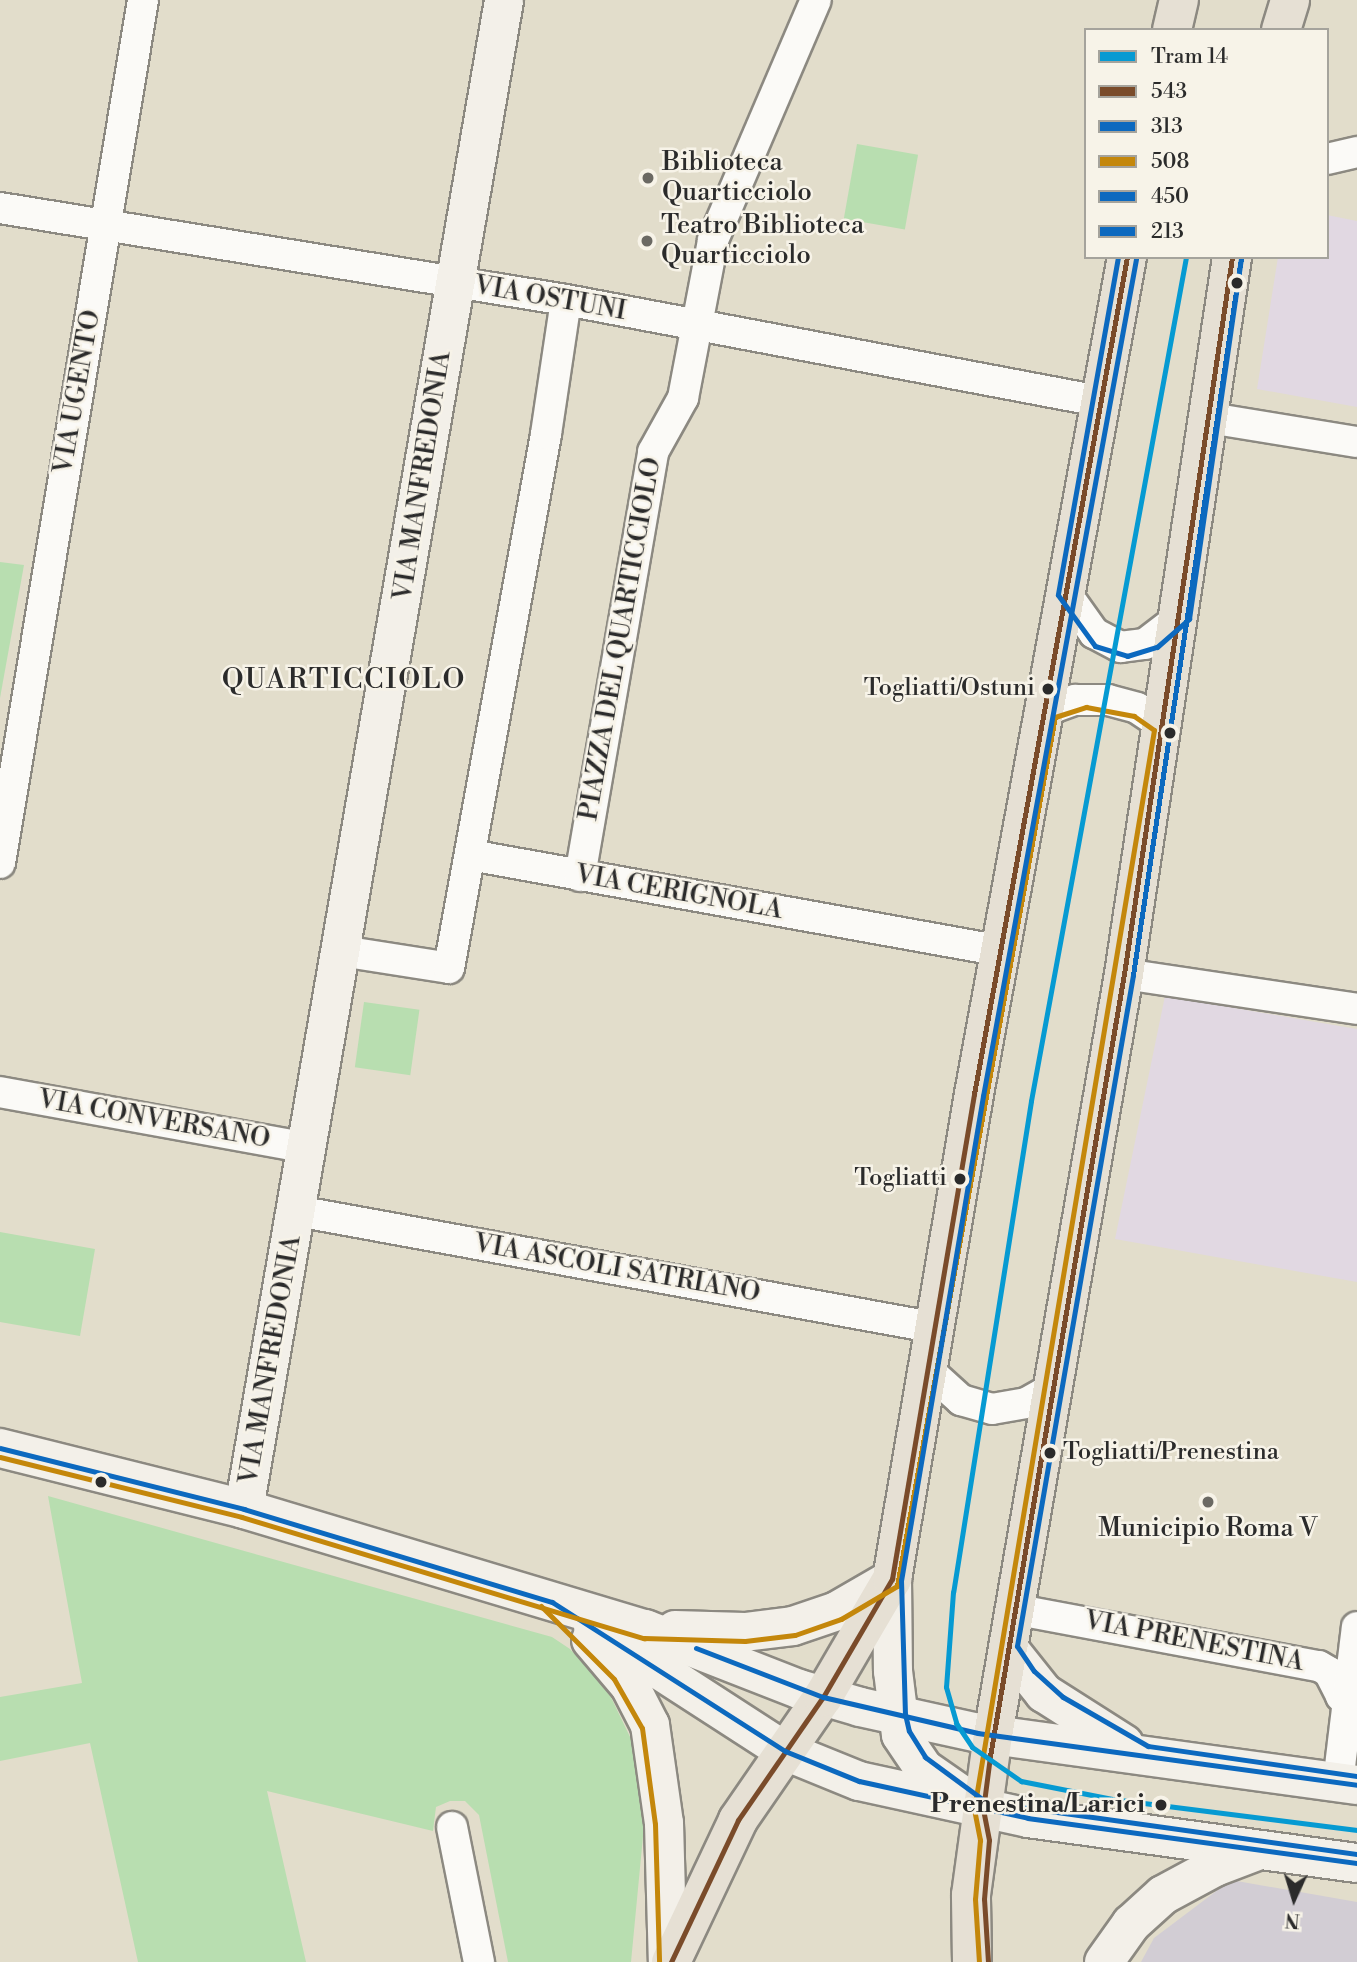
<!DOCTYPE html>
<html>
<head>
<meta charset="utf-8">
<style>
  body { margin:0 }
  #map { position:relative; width:1357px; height:1962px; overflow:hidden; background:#e2ddcb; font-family:"Libre Bodoni",serif }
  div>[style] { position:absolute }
  .built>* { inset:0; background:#e1d8e2 }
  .industrial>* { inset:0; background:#d2cdd4 }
  .green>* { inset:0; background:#b8deb0; transform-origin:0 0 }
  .roads { filter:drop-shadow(2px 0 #8c8981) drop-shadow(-2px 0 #8c8981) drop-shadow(0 2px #8c8981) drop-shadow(0 -2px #8c8981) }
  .street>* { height:30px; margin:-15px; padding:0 15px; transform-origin:15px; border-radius:15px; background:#fbfaf7 }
  .secondary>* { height:38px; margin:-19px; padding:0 19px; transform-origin:19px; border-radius:19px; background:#f3f0e9 }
  .primary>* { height:38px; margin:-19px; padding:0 19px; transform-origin:19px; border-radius:19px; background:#e6e0d4 }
  .bus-1>* { height:5px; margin:-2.5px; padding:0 2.5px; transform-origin:2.5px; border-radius:2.5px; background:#7a4b2a }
  .bus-2>* { height:5px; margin:-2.5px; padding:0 2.5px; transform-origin:2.5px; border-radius:2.5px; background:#0c69bf }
  .bus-3>* { height:5px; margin:-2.5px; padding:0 2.5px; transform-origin:2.5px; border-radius:2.5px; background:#c4870b }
  .bus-4>* { height:5px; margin:-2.5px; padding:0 2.5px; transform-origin:2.5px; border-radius:2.5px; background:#0c69bf }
  .bus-5>* { height:5px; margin:-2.5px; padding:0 2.5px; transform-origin:2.5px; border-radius:2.5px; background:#0c69bf }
  .tram-1>* { height:5px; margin:-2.5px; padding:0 2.5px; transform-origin:2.5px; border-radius:2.5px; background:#069ad2 }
  .dots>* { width:19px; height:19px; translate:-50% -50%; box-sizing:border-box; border:4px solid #f7f3e8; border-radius:50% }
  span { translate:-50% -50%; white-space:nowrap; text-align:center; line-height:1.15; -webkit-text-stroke:5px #f7f3e8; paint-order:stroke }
  .bus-label { font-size:24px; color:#2b2b2b }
  .right { translate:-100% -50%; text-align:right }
  .left { translate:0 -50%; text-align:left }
  .poi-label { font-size:26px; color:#2b2b2b }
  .street-label { font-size:26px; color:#2b2b2b }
  .stop-label { font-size:26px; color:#2b2b2b; font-weight:700 }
  .neighbourhood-label { font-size:28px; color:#2b2b2b; letter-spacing:2px }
  .legend { position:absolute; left:1084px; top:28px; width:245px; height:231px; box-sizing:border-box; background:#f7f3e8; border:2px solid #a5a39c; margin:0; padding:9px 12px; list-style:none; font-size:21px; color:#2b2b2b }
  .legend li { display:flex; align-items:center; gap:14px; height:35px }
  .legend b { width:35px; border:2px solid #a5a39c }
  .north { position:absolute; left:1259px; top:1864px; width:70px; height:70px; -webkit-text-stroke:5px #f7f3e8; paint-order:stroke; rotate:184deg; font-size:19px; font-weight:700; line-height:28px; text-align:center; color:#2b2b2b }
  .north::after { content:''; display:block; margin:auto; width:24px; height:32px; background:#2b2b2b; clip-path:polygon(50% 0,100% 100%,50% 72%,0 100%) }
</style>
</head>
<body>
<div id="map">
  <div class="built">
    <i style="clip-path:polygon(1327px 215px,1357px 221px,1357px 407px,1257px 389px,1278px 257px,1327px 257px)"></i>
    <i style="clip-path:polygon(1165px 996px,1357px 1029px,1357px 1282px,1115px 1239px)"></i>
  </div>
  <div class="industrial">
    <i style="clip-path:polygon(1231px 1880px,1357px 1902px,1357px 1962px,1141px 1962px,1154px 1938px)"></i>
  </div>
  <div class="green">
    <i style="left:857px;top:144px;width:62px;height:76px;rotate:10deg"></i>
    <i style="clip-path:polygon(0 562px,24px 565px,0 698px)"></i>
    <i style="left:364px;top:1002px;width:56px;height:66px;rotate:8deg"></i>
    <i style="clip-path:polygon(0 1232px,95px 1249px,80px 1336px,0 1322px)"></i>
    <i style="clip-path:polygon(48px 1496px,552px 1637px,570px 1649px,607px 1689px,632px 1741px,644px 1826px,631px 1962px,508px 1962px,479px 1815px,465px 1801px,450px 1801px,436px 1807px,433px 1831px,267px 1791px,306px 1962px,138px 1962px,90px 1743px,0 1761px,0 1697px,82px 1683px)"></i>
  </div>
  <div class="roads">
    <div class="street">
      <i style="left:1327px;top:159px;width:31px;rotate:-13deg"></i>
      <i style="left:0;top:208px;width:573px;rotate:9.23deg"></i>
      <i style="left:566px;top:300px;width:542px;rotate:10.73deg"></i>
      <i style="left:1210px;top:418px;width:149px;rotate:9.3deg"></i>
      <i style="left:1067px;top:595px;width:47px;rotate:54.6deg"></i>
      <i style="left:1094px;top:633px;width:30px;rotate:28deg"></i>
      <i style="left:1120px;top:647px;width:25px;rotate:-7deg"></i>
      <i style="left:1145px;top:644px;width:44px;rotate:-37.6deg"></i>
      <i style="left:1047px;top:710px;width:30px;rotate:-20deg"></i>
      <i style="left:1075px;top:700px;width:33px"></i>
      <i style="left:1108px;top:700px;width:30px;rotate:15deg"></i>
      <i style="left:1137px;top:708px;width:32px;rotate:34deg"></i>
      <i style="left:470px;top:855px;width:541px;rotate:10.23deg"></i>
      <i style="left:0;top:863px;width:875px;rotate:-80.59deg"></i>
      <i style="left:580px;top:876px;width:430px;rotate:-80.2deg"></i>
      <i style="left:653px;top:452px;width:62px;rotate:-60.9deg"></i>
      <i style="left:683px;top:398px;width:161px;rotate:-79.2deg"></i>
      <i style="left:713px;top:240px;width:261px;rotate:-66.8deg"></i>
      <i style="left:341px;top:951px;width:109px;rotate:8.9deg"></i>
      <i style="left:449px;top:968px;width:543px;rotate:-79.7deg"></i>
      <i style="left:546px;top:434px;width:135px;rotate:-81.5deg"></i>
      <i style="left:1124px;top:974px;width:236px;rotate:8.5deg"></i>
      <i style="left:0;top:1092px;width:312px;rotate:10.3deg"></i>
      <i style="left:297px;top:1211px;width:651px;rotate:10.36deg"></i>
      <i style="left:930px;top:1372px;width:42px;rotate:42.1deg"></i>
      <i style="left:961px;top:1400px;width:32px;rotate:16deg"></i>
      <i style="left:992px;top:1409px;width:35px;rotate:-10deg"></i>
      <i style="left:1026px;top:1403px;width:31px;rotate:-29deg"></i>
      <i style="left:1013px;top:1609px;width:311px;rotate:10.6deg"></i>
      <i style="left:1319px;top:1666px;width:12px;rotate:31deg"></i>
      <i style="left:1329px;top:1672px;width:27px;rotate:63deg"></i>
      <i style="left:1341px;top:1696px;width:18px;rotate:27deg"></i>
      <i style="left:1338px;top:1783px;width:157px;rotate:-83.1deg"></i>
      <i style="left:452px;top:1827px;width:138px;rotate:78.7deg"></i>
    </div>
    <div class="secondary">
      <i style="left:0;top:1448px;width:252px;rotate:14deg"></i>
      <i style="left:244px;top:1509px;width:419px;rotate:16.7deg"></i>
      <i style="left:645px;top:1629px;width:165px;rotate:21.3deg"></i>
      <i style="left:799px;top:1689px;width:64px;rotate:16.4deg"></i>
      <i style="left:860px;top:1707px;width:121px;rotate:12.4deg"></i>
      <i style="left:978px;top:1733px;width:383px;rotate:7.8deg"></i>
      <i style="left:244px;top:1509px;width:1531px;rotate:-80.22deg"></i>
      <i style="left:892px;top:1579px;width:92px;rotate:89.4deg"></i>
      <i style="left:893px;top:1671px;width:64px;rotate:82.9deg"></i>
      <i style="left:901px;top:1735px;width:40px;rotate:56deg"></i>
      <i style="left:923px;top:1768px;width:60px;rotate:34.8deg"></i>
      <i style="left:593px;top:1627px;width:229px;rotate:32.9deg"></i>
      <i style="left:785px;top:1751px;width:80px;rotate:22.1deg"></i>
      <i style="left:859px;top:1781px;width:173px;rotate:12.3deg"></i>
      <i style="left:1028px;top:1818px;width:332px;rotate:7.8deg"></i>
      <i style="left:675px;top:1630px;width:70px;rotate:1.6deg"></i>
      <i style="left:745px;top:1632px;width:48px;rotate:-7.1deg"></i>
      <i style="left:793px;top:1626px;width:46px;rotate:-18.8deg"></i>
      <i style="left:837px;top:1611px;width:64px;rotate:-30.2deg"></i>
      <i style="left:591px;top:1640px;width:60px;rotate:49.7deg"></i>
      <i style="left:630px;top:1686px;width:44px;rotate:62.9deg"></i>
      <i style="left:650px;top:1725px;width:99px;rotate:81.9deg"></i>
      <i style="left:664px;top:1823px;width:139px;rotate:88.4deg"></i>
      <i style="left:1008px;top:1648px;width:58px;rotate:51.3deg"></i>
      <i style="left:1044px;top:1693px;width:95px;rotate:32.5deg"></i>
      <i style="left:1104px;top:1962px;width:47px;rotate:-54.6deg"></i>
      <i style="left:1131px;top:1924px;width:43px;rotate:-42.2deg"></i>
      <i style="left:1163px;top:1895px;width:59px;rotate:-28.3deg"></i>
      <i style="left:1215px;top:1867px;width:45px;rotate:-20.9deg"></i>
    </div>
    <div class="primary">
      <i style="left:1172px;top:30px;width:31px;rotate:-77deg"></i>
      <i style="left:1281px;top:30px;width:31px;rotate:-73deg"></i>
      <i style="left:671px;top:1962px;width:157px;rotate:-64.7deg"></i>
      <i style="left:738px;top:1820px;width:150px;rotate:-55.4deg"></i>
      <i style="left:823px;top:1697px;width:137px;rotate:-59.7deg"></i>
      <i style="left:892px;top:1579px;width:492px;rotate:-80.4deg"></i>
      <i style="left:974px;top:1094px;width:851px;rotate:-79.64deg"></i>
      <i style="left:972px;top:1962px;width:67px;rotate:-90.9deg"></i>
      <i style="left:971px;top:1895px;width:162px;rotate:-82.2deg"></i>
      <i style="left:993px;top:1735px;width:772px;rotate:-80.23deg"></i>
      <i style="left:1124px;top:974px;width:725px;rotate:-81.43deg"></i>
    </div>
  </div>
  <div class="bus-1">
    <i style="left:671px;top:1962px;width:157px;rotate:-64.7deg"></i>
    <i style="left:738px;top:1820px;width:150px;rotate:-55.4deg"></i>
    <i style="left:823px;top:1697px;width:137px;rotate:-59.7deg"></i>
    <i style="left:892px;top:1579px;width:492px;rotate:-80.4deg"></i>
    <i style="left:974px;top:1094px;width:851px;rotate:-79.64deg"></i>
    <i style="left:988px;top:1962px;width:63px;rotate:-93.6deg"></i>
    <i style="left:984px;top:1899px;width:59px;rotate:-85.2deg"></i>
    <i style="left:989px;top:1840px;width:31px;rotate:-101deg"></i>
    <i style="left:983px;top:1810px;width:54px;rotate:-82.6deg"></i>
    <i style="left:990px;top:1756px;width:793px;rotate:-80.28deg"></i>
    <i style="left:1124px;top:974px;width:725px;rotate:-81.43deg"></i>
  </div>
  <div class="bus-2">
    <i style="left:0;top:1448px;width:252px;rotate:14deg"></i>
    <i style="left:244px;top:1509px;width:322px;rotate:16.8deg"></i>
    <i style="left:552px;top:1602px;width:277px;rotate:32.6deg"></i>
    <i style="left:785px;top:1751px;width:80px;rotate:22.1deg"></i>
    <i style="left:859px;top:1781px;width:173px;rotate:12.3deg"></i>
    <i style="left:1028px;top:1818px;width:332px;rotate:7.8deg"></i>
    <i style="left:696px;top:1648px;width:136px;rotate:21.1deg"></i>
    <i style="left:823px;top:1697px;width:159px;rotate:13.1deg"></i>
    <i style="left:978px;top:1733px;width:383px;rotate:7.8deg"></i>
  </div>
  <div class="bus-3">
    <i style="left:0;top:1457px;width:249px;rotate:13.9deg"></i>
    <i style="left:242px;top:1517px;width:420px;rotate:16.8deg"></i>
    <i style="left:644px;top:1638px;width:101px;rotate:1.7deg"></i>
    <i style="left:745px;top:1641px;width:50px;rotate:-6.8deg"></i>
    <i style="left:795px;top:1635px;width:49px;rotate:-19.2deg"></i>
    <i style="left:841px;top:1619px;width:65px;rotate:-30.5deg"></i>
    <i style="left:897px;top:1586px;width:883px;rotate:-79.7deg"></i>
    <i style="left:1055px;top:717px;width:33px;rotate:-18deg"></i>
    <i style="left:1086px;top:707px;width:49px;rotate:10.6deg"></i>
    <i style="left:1134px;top:716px;width:24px;rotate:35deg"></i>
    <i style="left:1154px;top:730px;width:1094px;rotate:99.47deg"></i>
    <i style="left:974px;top:1809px;width:32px;rotate:79deg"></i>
    <i style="left:980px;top:1840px;width:59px;rotate:94.8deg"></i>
    <i style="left:975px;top:1899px;width:63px;rotate:86.4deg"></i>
    <i style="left:541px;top:1606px;width:103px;rotate:45deg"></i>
    <i style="left:614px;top:1679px;width:56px;rotate:60.3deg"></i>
    <i style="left:642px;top:1728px;width:97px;rotate:82.3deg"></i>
    <i style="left:655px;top:1824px;width:138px;rotate:88.3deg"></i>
  </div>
  <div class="bus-4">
    <i style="left:1241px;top:258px;width:725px;rotate:98.57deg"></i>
    <i style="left:1133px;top:975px;width:681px;rotate:99.81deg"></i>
    <i style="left:1017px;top:1646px;width:30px;rotate:56deg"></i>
    <i style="left:1034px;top:1671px;width:39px;rotate:42deg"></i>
    <i style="left:1063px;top:1697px;width:98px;rotate:30deg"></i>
    <i style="left:1148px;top:1746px;width:211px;rotate:8.2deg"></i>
    <i style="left:1136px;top:259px;width:851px;rotate:100.36deg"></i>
    <i style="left:983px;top:1096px;width:491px;rotate:99.6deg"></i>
    <i style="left:901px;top:1580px;width:134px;rotate:88.3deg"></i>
    <i style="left:905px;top:1714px;width:17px;rotate:77deg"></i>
    <i style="left:909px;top:1731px;width:31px;rotate:58deg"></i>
    <i style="left:925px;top:1757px;width:76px;rotate:36.4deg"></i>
    <i style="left:986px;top:1802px;width:375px;rotate:8deg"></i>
  </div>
  <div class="bus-5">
    <i style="left:1118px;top:257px;width:343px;rotate:100.1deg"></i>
    <i style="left:1058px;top:595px;width:63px;rotate:54deg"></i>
    <i style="left:1095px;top:646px;width:34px;rotate:17deg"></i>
    <i style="left:1127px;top:656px;width:31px;rotate:-17deg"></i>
    <i style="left:1157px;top:647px;width:43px;rotate:-41.2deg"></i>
    <i style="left:1189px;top:619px;width:365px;rotate:-81.8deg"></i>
  </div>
  <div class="tram-1">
    <i style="left:1186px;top:257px;width:858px;rotate:100.41deg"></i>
    <i style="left:1031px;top:1101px;width:497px;rotate:99deg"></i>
    <i style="left:953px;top:1592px;width:95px;rotate:94.2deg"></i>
    <i style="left:946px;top:1687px;width:37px;rotate:74deg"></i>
    <i style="left:956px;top:1723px;width:29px;rotate:56deg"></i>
    <i style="left:972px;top:1747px;width:60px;rotate:34.8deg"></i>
    <i style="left:1021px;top:1781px;width:93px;rotate:11.2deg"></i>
    <i style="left:1112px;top:1799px;width:247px;rotate:7.2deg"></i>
  </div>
  <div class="dots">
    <i style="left:648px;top:178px;background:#6b6963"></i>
    <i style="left:647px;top:241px;background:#6b6963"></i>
    <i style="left:1237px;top:283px;background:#2b2b2b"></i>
    <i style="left:1048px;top:689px;background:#2b2b2b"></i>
    <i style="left:1170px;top:733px;background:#2b2b2b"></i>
    <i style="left:960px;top:1179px;background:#2b2b2b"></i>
    <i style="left:1050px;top:1453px;background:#2b2b2b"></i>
    <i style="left:101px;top:1482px;background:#2b2b2b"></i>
    <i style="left:1208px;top:1502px;background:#6b6963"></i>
    <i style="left:1161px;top:1805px;background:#2b2b2b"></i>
  </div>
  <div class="bus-label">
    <span class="right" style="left:1035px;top:689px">Togliatti/Ostuni</span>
    <span class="right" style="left:947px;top:1179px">Togliatti</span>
    <span class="left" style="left:1063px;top:1453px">Togliatti/Prenestina</span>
  </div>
  <div class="poi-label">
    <span class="left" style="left:662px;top:178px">Biblioteca<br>Quarticciolo</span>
    <span class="left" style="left:661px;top:241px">Teatro Biblioteca<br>Quarticciolo</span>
    <span style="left:1208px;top:1529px">Municipio Roma V</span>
  </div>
  <div class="street-label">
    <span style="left:550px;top:299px;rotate:10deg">VIA OSTUNI</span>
    <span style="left:78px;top:392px;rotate:-80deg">VIA UGENTO</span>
    <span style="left:423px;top:476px;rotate:-81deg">VIA MANFREDONIA</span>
    <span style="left:621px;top:639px;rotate:-80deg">PIAZZA DEL QUARTICCIOLO</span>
    <span style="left:679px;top:893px;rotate:10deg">VIA CERIGNOLA</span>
    <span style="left:154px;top:1120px;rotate:10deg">VIA CONVERSANO</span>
    <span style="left:617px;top:1269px;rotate:10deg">VIA ASCOLI SATRIANO</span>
    <span style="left:271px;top:1360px;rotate:-80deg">VIA MANFREDONIA</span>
    <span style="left:1194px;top:1642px;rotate:11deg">VIA PRENESTINA</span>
  </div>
  <div class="stop-label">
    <span class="right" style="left:1145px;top:1805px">Prenestina/Larici</span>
  </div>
  <div class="neighbourhood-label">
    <span style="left:344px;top:680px">QUARTICCIOLO</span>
  </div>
  <ul class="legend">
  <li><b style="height:9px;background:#069ad2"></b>Tram 14</li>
  <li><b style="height:9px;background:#7a4b2a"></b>543</li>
  <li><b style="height:9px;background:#0c69bf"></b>313</li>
  <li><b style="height:9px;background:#c4870b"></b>508</li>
  <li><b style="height:9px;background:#0c69bf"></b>450</li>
  <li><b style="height:9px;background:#0c69bf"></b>213</li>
  </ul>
  <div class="north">N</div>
</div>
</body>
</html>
